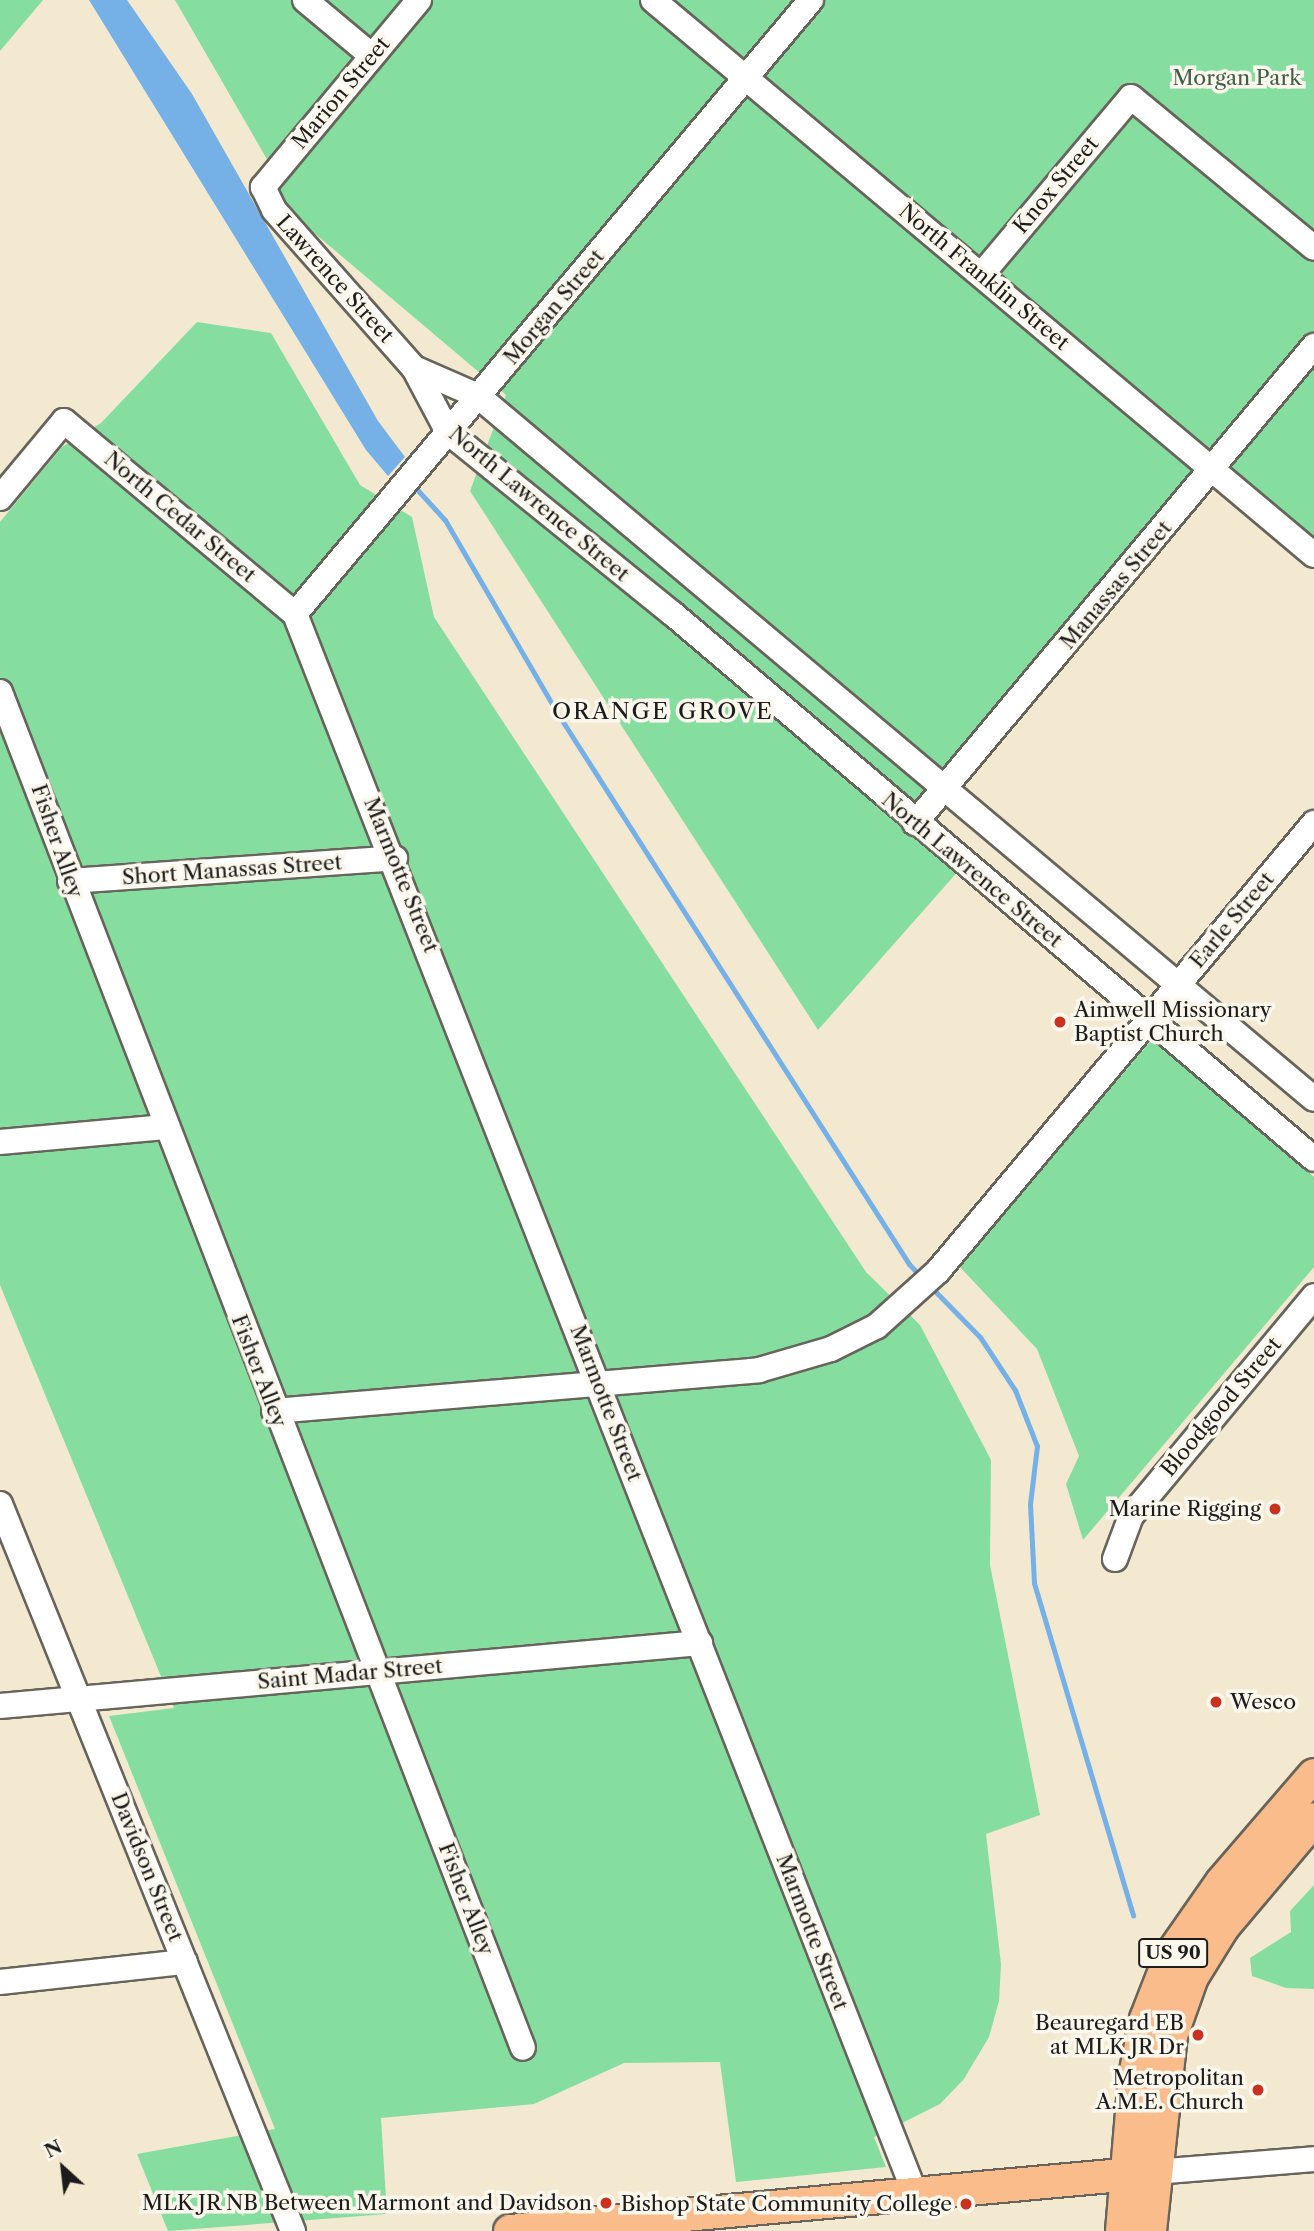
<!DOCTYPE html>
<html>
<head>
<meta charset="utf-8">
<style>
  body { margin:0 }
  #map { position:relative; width:1314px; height:2231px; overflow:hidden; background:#f3e9d1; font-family:"Libre Caslon Text",serif }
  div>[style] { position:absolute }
  .green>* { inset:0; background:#86dda0 }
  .water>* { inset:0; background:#75b0e6 }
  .stream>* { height:5px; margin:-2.5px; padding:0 2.5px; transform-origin:2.5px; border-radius:2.5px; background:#75b0e6 }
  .roads { filter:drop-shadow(2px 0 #67645b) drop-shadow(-2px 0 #67645b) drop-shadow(0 2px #67645b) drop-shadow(0 -2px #67645b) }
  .minor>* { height:24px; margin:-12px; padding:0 12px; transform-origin:12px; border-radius:12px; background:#fff }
  .major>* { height:32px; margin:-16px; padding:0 16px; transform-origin:16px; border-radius:16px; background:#f9bc8a }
  .dots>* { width:19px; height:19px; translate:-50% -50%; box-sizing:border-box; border:4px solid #fbf7ec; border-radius:50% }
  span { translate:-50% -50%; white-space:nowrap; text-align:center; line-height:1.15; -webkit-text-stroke:7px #fbf7ec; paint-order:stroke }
  .shield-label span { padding:2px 5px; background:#fbf7ec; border:2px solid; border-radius:5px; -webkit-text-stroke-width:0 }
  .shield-label { font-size:19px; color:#1c1c1c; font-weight:700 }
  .park-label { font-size:21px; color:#41604a }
  .street-label { font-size:21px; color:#1c1c1c }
  .poi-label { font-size:21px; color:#1c1c1c }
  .left { translate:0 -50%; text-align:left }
  .right { translate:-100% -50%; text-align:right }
  .neighbourhood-label { font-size:23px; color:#1c1c1c; letter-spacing:2px }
  .north { position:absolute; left:28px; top:2133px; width:70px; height:70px; -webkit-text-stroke:5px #fbf7ec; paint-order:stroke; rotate:333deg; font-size:19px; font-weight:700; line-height:28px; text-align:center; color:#1c1c1c }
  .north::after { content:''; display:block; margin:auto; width:24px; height:32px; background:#1c1c1c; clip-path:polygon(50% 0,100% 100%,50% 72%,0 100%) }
</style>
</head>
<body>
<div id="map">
  <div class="green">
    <i style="clip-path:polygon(0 0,43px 0,0 51px)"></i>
    <i style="clip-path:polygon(175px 0,1314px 0,1314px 540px,1211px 454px,902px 819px,960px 869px,818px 1030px,470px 491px,506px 395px,255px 183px,268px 161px)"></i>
    <i style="clip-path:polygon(197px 322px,271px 333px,360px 485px,412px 517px,434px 617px,866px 1272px,920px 1325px,991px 1460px,990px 1565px,1040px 1815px,986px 1834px,1001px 1964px,999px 2001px,989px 2037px,964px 2079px,940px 2104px,874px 2137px,886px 2167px,736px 2182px,720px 2062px,624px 2063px,534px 2104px,381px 2118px,387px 2214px,168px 2231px,137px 2154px,275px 2129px,109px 1716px,174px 1708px,0 1285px,0 522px,62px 447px,101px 423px)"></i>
    <i style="clip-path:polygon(1155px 1036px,1314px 1177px,1314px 1267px,1083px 1540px,1066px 1484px,1079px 1456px,1037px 1349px,959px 1266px)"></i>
    <i style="clip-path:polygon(1314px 1885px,1314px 1989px,1286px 1988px,1252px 1976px,1250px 1958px,1291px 1932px,1290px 1911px)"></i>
  </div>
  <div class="water">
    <i style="clip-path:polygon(89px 0,127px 0,192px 94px,378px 421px,405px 457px,388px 476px,366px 450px)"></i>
  </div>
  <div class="stream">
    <i style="left:413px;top:485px;width:47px;rotate:47.6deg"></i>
    <i style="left:445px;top:520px;width:221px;rotate:59.8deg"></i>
    <i style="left:556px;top:711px;width:656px;rotate:57.45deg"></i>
    <i style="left:909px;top:1264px;width:18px;rotate:47deg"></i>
    <i style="left:930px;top:1286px;width:71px;rotate:45.6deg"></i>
    <i style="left:980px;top:1337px;width:64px;rotate:56.6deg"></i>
    <i style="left:1015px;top:1390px;width:60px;rotate:68.6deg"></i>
    <i style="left:1037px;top:1446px;width:58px;rotate:96.9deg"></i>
    <i style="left:1030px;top:1504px;width:79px;rotate:87.1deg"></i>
    <i style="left:1034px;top:1583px;width:347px;rotate:73.4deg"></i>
  </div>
  <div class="roads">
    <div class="minor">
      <i style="left:305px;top:0;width:87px;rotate:39.9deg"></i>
      <i style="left:419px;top:0;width:244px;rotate:129.8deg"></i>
      <i style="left:263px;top:187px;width:25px;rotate:64deg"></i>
      <i style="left:274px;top:210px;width:211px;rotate:48.5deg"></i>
      <i style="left:414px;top:368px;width:72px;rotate:62deg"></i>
      <i style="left:448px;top:432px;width:289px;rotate:39deg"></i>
      <i style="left:673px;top:614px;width:841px;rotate:40.37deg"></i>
      <i style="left:653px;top:0;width:863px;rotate:40.02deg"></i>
      <i style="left:982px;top:274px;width:231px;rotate:-49.9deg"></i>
      <i style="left:1131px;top:97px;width:237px;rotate:39.5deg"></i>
      <i style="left:414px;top:368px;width:70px;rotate:23.6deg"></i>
      <i style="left:478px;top:396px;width:1092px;rotate:40.06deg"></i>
      <i style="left:0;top:498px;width:100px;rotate:-50.3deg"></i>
      <i style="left:64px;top:421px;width:301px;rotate:39.9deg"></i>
      <i style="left:295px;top:614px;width:1697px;rotate:68.57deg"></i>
      <i style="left:295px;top:614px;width:802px;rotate:-49.96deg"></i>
      <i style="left:0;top:692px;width:1453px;rotate:68.91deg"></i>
      <i style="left:915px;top:823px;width:622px;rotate:-50.09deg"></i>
      <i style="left:70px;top:881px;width:326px;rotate:-4deg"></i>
      <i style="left:0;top:1142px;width:166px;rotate:-5.2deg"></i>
      <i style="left:274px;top:1411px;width:487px;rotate:-4.8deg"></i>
      <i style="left:759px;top:1370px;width:75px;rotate:-16.3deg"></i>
      <i style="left:831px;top:1349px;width:51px;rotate:-26.6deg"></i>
      <i style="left:877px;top:1326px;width:82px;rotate:-42deg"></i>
      <i style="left:938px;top:1271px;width:585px;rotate:-49.99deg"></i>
      <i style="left:0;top:1504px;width:784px;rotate:68.05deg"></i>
      <i style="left:1115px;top:1559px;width:46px;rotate:-69.6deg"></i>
      <i style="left:1131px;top:1516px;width:286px;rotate:-50.2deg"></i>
      <i style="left:0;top:1706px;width:703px;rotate:-5.14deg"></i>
      <i style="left:0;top:1982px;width:186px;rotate:-6.2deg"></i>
      <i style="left:1154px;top:2172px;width:161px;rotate:-4.6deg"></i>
    </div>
    <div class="major">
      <i style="left:510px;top:2231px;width:647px;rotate:-5.23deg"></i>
      <i style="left:1122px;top:2231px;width:156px;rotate:-85.2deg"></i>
      <i style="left:1135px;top:2076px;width:58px;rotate:-79.1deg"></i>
      <i style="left:1146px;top:2019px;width:69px;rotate:-68.7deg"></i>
      <i style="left:1171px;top:1955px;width:89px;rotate:-55.1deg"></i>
      <i style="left:1222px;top:1882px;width:141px;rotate:-49.3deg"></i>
      <i style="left:1150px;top:2231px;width:196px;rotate:-83.9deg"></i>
      <i style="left:1171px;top:2036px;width:63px;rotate:-70.4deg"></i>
      <i style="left:1192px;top:1977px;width:59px;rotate:-58.2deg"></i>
      <i style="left:1223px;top:1927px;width:141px;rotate:-49.9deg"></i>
    </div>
  </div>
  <div class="dots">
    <i style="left:1060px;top:1022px;background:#c8321e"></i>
    <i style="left:1275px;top:1509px;background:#c8321e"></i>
    <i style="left:1216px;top:1702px;background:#c8321e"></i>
    <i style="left:1198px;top:2035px;background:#c8321e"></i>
    <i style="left:1258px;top:2090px;background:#c8321e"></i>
    <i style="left:606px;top:2203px;background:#c8321e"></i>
    <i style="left:966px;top:2204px;background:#c8321e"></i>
  </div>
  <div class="shield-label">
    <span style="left:1173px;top:1953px">US 90</span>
  </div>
  <div class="park-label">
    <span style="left:1237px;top:78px">Morgan Park</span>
  </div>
  <div class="street-label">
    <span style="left:341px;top:93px;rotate:-50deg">Marion Street</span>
    <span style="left:1056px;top:185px;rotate:-50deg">Knox Street</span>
    <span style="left:984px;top:277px;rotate:40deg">North Franklin Street</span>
    <span style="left:335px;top:279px;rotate:48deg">Lawrence Street</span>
    <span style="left:554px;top:307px;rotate:-50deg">Morgan Street</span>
    <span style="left:539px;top:504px;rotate:40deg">North Lawrence Street</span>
    <span style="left:180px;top:517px;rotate:40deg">North Cedar Street</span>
    <span style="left:1116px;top:585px;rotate:-50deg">Manassas Street</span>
    <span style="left:57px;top:841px;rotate:71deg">Fisher Alley</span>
    <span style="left:232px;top:870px;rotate:-4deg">Short Manassas Street</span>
    <span style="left:972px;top:870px;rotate:40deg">North Lawrence Street</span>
    <span style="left:401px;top:875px;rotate:68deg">Marmotte Street</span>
    <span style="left:1232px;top:920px;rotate:-50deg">Earle Street</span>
    <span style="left:259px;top:1371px;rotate:69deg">Fisher Alley</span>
    <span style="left:606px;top:1403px;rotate:69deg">Marmotte Street</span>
    <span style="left:1221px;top:1407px;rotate:-50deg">Bloodgood Street</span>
    <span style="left:350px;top:1674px;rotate:-5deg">Saint Madar Street</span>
    <span style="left:147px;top:1867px;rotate:68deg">Davidson Street</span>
    <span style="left:466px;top:1899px;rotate:69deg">Fisher Alley</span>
    <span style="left:812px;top:1932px;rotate:69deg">Marmotte Street</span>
  </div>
  <div class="poi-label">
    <span class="left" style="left:1074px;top:1022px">Aimwell Missionary<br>Baptist Church</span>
    <span class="right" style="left:1261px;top:1509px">Marine Rigging</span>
    <span class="left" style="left:1230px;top:1702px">Wesco</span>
    <span class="right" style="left:1184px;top:2035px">Beauregard EB<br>at MLK JR Dr</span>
    <span class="right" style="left:1244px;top:2090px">Metropolitan<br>A.M.E. Church</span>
    <span class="right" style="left:592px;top:2203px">MLK JR NB Between Marmont and Davidson</span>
    <span class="right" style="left:952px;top:2204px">Bishop State Community College</span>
  </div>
  <div class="neighbourhood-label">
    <span style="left:663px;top:711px">ORANGE GROVE</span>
  </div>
  <div class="north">N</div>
</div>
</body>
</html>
